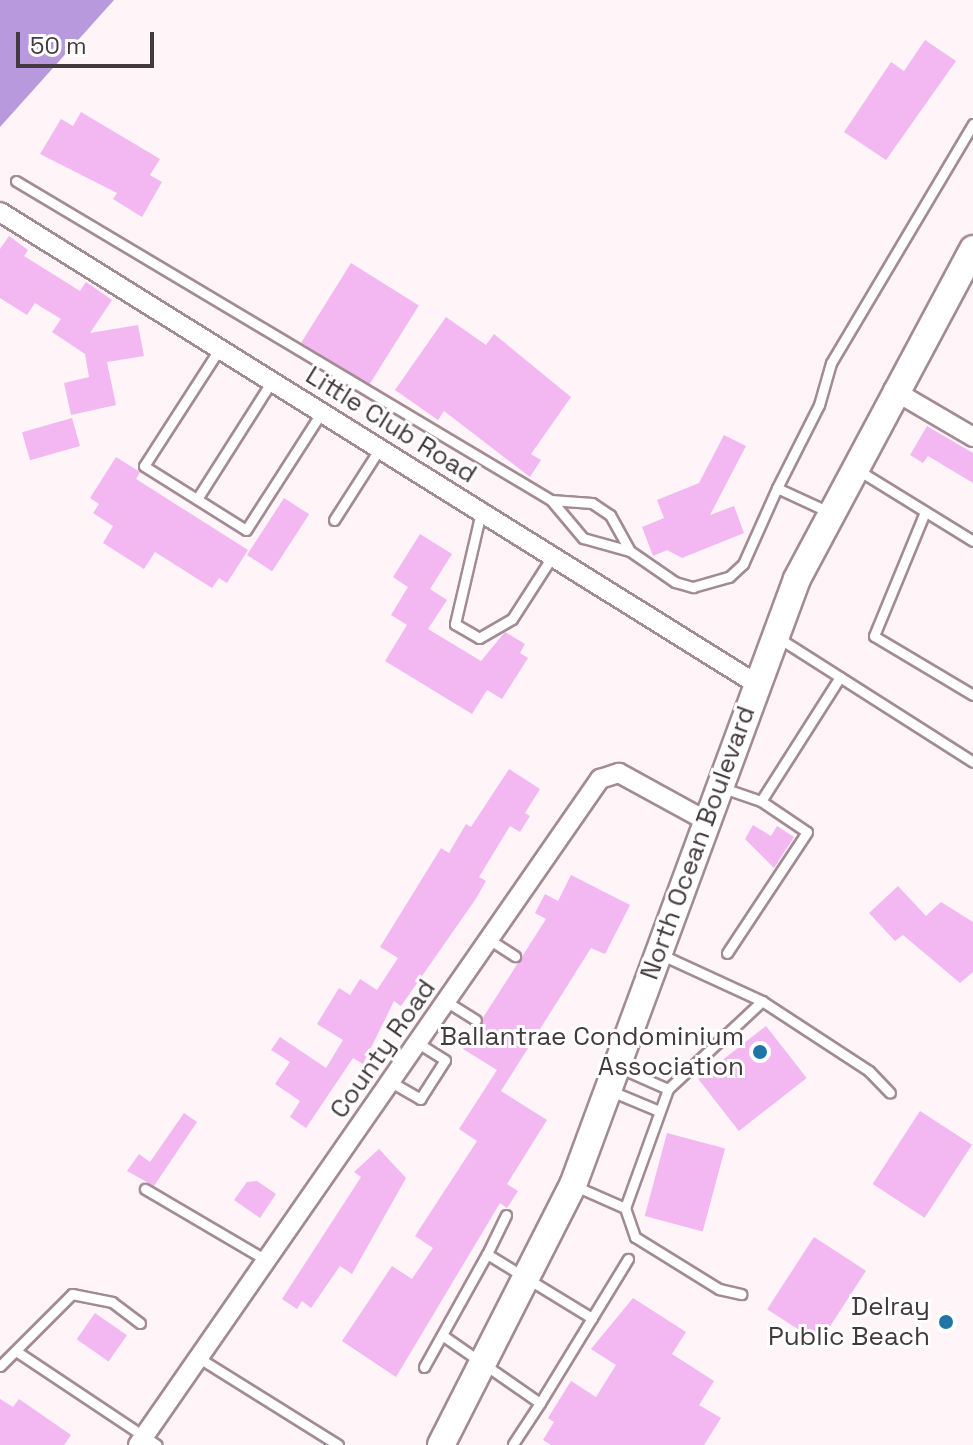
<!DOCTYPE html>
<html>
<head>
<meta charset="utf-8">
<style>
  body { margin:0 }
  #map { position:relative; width:973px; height:1445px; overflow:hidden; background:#fff4f8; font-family:"Space Grotesk",sans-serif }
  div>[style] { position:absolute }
  .water>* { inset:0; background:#b999de }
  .building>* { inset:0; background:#f3b7f2; transform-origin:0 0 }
  .roads { filter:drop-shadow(2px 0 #a38b95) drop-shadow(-2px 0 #a38b95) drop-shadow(0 2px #a38b95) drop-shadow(0 -2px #a38b95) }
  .service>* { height:9px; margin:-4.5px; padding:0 4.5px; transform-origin:4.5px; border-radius:4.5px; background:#fff }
  .minor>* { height:18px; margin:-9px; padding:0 9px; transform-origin:9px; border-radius:9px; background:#fff }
  .secondary>* { height:26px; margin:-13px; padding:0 13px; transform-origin:13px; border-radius:13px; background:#fff }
  .dots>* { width:22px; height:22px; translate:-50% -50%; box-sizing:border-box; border:4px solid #fff; border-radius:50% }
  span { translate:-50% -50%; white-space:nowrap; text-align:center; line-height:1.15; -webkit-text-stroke:6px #fff; paint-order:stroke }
  .street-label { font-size:26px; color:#443a3e }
  .poi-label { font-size:26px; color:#443a3e }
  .right { translate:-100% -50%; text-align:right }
  .scale { position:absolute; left:16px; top:32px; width:138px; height:36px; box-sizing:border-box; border:4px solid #443a3e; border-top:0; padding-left:10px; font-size:24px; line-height:28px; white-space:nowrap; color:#443a3e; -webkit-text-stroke:6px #fff; paint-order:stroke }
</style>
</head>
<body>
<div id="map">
  <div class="water">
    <i style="clip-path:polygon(0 0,114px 0,0 127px)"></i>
  </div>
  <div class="building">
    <i style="clip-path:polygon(925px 40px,956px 61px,886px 160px,844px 132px,891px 62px,904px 71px)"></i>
    <i style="clip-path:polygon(81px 112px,160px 159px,150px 175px,162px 182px,142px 217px,113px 199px,117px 193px,40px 154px,61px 119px,73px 126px)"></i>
    <i style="clip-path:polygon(9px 236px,28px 250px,24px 256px,80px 291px,86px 282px,112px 300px,90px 333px,138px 325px,144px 356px,107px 362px,116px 405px,71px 415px,64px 383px,89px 377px,85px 354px,52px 332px,61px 319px,35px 303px,27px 315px,0 298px,0 249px)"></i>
    <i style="left:351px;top:263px;width:80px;height:94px;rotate:32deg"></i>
    <i style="clip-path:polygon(446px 317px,486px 345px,494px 334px,571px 397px,531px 454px,541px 460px,530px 477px,444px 411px,438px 420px,395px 390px)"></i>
    <i style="left:72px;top:418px;width:29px;height:52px;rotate:74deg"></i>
    <i style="clip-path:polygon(927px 426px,973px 453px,973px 483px,928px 456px,923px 463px,910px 455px)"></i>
    <i style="clip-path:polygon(724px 435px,746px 446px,710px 515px,734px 506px,744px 533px,682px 558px,667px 550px,653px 556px,642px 527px,664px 518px,657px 500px,699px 483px)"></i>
    <i style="clip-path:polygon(116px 457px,140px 472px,136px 479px,248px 550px,227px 583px,219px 578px,212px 588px,155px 552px,144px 569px,103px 543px,113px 526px,93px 513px,99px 504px,90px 498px)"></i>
    <i style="left:284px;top:498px;width:30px;height:68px;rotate:33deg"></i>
    <i style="clip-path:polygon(420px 534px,452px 554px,430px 589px,447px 600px,428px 629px,481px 661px,505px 632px,525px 644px,520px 653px,528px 658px,502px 699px,487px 690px,472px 714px,385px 661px,407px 625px,391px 615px,408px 587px,393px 577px)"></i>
    <i style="clip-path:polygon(509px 769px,540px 789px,525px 813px,530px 816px,520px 832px,510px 826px,479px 877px,486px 881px,475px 900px,401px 1006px,394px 1001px,363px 1064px,353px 1058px,306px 1128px,290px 1117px,300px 1101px,275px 1084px,290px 1062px,271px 1050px,280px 1037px,326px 1068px,343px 1040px,317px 1024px,339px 988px,350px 995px,360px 979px,377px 990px,398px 958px,380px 947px,441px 848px,449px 853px,466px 824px,471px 827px)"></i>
    <i style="clip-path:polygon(753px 825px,771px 836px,777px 826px,794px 837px,774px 868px,745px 839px)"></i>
    <i style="clip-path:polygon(571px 875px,630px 905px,605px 954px,591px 948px,501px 1091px,547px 1120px,507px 1184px,518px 1191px,507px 1208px,500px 1203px,396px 1377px,342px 1341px,392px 1266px,412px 1279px,433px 1248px,415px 1236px,477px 1141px,459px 1129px,497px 1070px,463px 1049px,546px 919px,535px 913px,545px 894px,558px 901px)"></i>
    <i style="clip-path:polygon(898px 886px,926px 916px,941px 902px,973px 922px,973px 972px,960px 983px,903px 935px,895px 941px,869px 913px)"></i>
    <i style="left:766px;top:1026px;width:66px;height:86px;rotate:52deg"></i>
    <i style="left:920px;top:1111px;width:62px;height:87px;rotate:33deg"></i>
    <i style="clip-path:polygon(184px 1113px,197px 1122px,154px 1186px,127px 1171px,139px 1154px,150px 1162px)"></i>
    <i style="left:667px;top:1133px;width:60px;height:86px;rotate:15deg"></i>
    <i style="clip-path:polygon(379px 1149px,406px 1178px,352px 1274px,340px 1266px,311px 1308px,302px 1301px,297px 1309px,282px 1299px,361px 1177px,354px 1172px)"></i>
    <i style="clip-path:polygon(257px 1181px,276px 1194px,260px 1218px,234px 1200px,247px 1182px)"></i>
    <i style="left:814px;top:1237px;width:62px;height:86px;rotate:33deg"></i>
    <i style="clip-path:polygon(633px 1298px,686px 1332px,672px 1354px,714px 1381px,699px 1405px,721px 1418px,704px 1445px,551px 1445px,543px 1440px,554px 1422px,548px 1418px,571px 1381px,596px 1397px,616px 1365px,591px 1349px)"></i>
    <i style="left:95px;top:1313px;width:39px;height:32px;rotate:35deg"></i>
    <i style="clip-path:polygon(0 1399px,13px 1407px,19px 1399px,71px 1435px,64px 1445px,0 1445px)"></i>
  </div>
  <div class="roads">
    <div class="service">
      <i style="left:16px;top:181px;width:623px;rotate:30.81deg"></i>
      <i style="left:551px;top:500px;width:41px;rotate:4.2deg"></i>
      <i style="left:592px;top:503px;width:22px;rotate:34deg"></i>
      <i style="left:610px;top:515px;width:41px;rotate:60.9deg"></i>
      <i style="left:630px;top:551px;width:55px;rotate:34.6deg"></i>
      <i style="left:675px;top:582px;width:19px;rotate:16deg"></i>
      <i style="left:693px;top:587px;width:37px;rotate:-16deg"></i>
      <i style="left:729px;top:577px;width:19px;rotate:-43deg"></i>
      <i style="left:743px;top:564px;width:83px;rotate:-65.9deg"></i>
      <i style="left:777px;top:488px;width:57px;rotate:24.8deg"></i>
      <i style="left:220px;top:348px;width:140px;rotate:122.8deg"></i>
      <i style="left:144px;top:466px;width:120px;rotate:32.1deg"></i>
      <i style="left:246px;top:530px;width:139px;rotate:-57.3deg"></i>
      <i style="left:858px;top:470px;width:135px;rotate:31.7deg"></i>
      <i style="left:777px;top:488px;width:93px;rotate:-63.2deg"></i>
      <i style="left:819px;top:405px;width:44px;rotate:-74.1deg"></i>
      <i style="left:831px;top:363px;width:278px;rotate:-59.3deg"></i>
      <i style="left:197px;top:499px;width:140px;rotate:-57.6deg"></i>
      <i style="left:551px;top:500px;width:50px;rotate:49.9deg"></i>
      <i style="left:583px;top:538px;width:49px;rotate:15.5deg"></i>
      <i style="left:481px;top:512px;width:115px;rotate:103.1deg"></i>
      <i style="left:455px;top:624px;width:28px;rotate:30deg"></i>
      <i style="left:479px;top:638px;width:38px;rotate:-30deg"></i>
      <i style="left:512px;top:619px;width:74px;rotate:-57.2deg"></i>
      <i style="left:925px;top:512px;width:134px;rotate:112.4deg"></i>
      <i style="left:874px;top:636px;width:115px;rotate:30.8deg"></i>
      <i style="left:334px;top:520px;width:85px;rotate:-57.4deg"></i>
      <i style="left:777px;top:637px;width:232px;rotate:32.5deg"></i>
      <i style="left:723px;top:788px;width:40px;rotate:18.9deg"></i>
      <i style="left:761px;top:801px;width:55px;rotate:34deg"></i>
      <i style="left:807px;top:832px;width:145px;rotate:123.5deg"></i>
      <i style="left:761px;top:801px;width:147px;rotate:-57.5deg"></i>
      <i style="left:490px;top:940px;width:30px;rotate:33deg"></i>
      <i style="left:662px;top:955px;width:110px;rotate:24.7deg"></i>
      <i style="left:447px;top:1002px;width:34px;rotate:32deg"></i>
      <i style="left:620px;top:1068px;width:52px;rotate:23.6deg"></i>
      <i style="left:391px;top:1082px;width:34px;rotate:30deg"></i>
      <i style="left:420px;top:1099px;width:46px;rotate:-57.3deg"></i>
      <i style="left:445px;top:1060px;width:32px;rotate:-148deg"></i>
      <i style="left:611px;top:1091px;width:52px;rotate:22.6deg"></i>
      <i style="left:575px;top:1186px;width:55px;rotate:23.7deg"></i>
      <i style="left:625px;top:1208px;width:127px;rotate:-70.1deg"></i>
      <i style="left:668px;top:1089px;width:129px;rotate:-43.1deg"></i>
      <i style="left:762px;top:1001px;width:128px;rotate:33.2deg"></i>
      <i style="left:869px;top:1071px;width:30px;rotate:46deg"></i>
      <i style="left:145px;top:1189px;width:140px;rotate:30.4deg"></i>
      <i style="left:625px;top:1208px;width:31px;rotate:71deg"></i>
      <i style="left:635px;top:1237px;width:99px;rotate:31.8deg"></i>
      <i style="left:719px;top:1289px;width:23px;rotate:13deg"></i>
      <i style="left:506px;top:1215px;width:43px;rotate:116deg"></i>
      <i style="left:487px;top:1254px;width:123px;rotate:31.4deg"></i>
      <i style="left:442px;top:1335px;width:119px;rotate:34.8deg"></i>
      <i style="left:540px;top:1403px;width:49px;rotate:123.4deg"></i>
      <i style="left:16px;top:1351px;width:169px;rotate:33.7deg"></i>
      <i style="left:199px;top:1358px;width:164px;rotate:32deg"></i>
      <i style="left:0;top:1366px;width:102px;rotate:-45deg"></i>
      <i style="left:72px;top:1294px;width:41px;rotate:11.3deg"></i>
      <i style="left:112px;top:1302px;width:35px;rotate:37deg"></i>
      <i style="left:424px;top:1367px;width:129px;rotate:-60.9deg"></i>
      <i style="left:540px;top:1403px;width:169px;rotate:-58.6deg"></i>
    </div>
    <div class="minor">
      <i style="left:0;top:212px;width:890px;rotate:31.96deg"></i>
      <i style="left:893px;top:390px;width:93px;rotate:30.4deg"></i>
      <i style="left:138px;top:1445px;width:811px;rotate:-55.25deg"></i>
      <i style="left:600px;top:779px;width:20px;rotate:-18deg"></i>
      <i style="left:619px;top:773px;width:98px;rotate:28.7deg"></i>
    </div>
    <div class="secondary">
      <i style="left:441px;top:1445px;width:292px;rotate:-63.1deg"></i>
      <i style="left:573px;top:1185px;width:646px;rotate:-69.71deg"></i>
      <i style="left:797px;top:579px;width:374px;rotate:-61.9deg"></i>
    </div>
  </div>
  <div class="dots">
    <i style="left:760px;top:1052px;background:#1f76a6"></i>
    <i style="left:946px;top:1322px;background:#1f76a6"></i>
  </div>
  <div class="street-label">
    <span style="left:391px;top:425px;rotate:32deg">Little Club Road</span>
    <span style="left:698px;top:843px;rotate:-70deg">North Ocean Boulevard</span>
    <span style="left:383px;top:1049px;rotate:-55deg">County Road</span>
  </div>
  <div class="poi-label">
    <span class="right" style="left:744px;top:1052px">Ballantrae Condominium<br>Association</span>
    <span class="right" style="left:930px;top:1322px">Delray<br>Public Beach</span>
  </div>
  <div class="scale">50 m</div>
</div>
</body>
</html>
